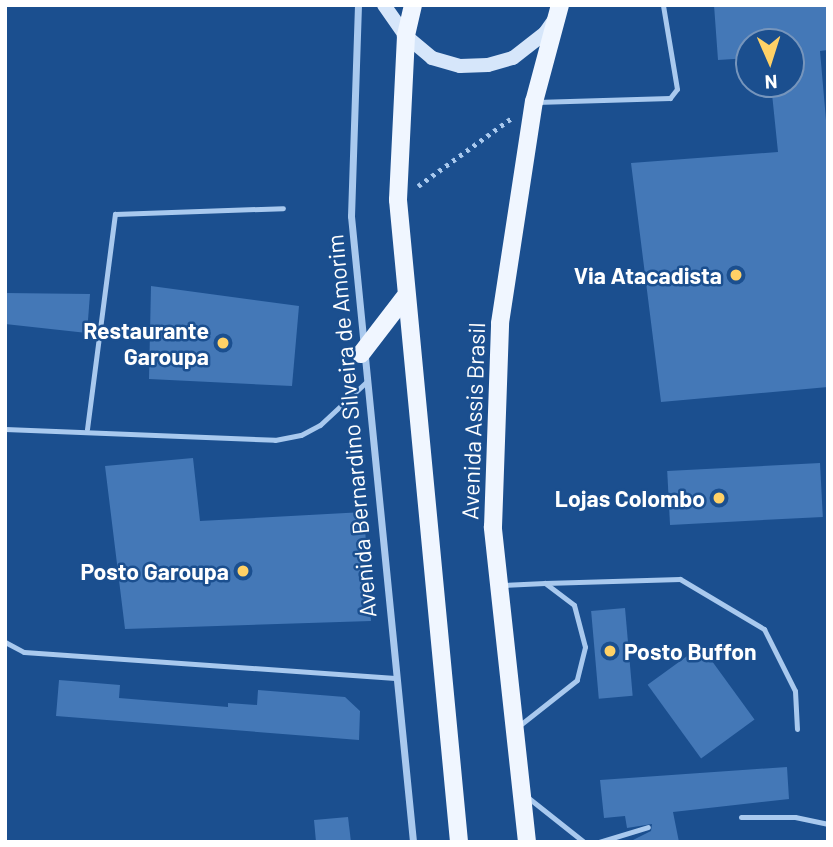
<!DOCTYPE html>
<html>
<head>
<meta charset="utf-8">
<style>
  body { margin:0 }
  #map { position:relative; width:833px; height:847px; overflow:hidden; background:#1b4f8f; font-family:Barlow,sans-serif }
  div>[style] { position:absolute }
  .building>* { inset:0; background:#4478b7; transform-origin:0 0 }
  .path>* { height:4.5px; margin-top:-2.25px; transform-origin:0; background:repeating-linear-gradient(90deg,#a9c9ee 0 3.5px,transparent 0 8.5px) }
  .lane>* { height:5px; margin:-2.5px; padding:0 2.5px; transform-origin:2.5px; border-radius:2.5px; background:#a9c9ee }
  .street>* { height:7px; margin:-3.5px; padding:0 3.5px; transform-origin:3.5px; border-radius:3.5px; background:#a9c9ee }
  .secondary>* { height:14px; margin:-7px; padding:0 7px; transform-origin:7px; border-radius:7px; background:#d6e6fa }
  .primary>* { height:18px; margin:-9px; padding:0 9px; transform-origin:9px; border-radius:9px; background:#f0f6ff }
  .dots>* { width:19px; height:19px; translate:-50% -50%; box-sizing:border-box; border:4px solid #1b4f8f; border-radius:50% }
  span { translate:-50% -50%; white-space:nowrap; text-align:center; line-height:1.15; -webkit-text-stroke:5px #1b4f8f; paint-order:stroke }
  .poi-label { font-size:23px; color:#fff; font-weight:700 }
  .right { translate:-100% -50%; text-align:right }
  .left { translate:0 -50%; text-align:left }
  .street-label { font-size:23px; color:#fff }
  .frame { position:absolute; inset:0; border:7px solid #fff; pointer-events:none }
  .north { position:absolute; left:735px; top:28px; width:70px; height:70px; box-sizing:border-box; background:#1b4f8f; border:2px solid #7695bc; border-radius:50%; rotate:177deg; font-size:19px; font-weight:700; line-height:28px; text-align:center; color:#fff }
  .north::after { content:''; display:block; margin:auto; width:24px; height:32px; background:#ffd166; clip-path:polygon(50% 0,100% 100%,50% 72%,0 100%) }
</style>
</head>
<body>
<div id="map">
  <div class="building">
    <i style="clip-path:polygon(714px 5px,828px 5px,828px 50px,820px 51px,828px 143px,828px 387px,661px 402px,631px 163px,778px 152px,771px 84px,791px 84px,791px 42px,749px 42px,749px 58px,718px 60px)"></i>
    <i style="clip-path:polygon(151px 286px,299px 306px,292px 386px,149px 379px)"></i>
    <i style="clip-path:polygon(5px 293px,90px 294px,87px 333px,5px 324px)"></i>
    <i style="clip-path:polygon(193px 458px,200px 521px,364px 512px,371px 621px,125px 629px,105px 466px)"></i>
    <i style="left:820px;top:463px;width:54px;height:153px;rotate:87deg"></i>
    <i style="left:625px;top:608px;width:88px;height:34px;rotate:85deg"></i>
    <i style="left:701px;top:646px;width:91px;height:66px;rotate:54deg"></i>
    <i style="clip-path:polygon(59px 680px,120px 685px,119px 698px,228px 707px,228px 703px,257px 705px,258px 690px,345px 697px,360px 711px,359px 740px,56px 716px)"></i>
    <i style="clip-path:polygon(787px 767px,789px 799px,673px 812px,679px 842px,629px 842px,651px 831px,652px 824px,627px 828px,625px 816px,604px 818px,600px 780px)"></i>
    <i style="clip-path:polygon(348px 817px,351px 842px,316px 842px,314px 820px)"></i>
  </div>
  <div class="path">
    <i style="left:418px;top:186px;width:117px;rotate:-36deg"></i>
  </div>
  <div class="lane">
    <i style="left:536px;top:102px;width:134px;rotate:-1.7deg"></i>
    <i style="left:670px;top:98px;width:11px;rotate:-52deg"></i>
    <i style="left:677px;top:89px;width:85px;rotate:-99.5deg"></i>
    <i style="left:5px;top:429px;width:270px;rotate:2.3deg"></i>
    <i style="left:275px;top:440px;width:26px;rotate:-11deg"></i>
    <i style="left:301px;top:435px;width:21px;rotate:-28deg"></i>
    <i style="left:320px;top:425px;width:62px;rotate:-43deg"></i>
    <i style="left:87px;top:429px;width:217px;rotate:-82.6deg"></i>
    <i style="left:115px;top:214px;width:168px;rotate:-2deg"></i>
    <i style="left:545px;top:583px;width:135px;rotate:-1.7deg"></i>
    <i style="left:680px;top:579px;width:98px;rotate:30.8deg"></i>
    <i style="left:764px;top:629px;width:69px;rotate:63.4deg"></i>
    <i style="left:795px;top:691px;width:38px;rotate:87deg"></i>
    <i style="left:503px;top:585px;width:42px;rotate:-2.7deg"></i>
    <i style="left:545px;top:583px;width:36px;rotate:37deg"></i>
    <i style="left:574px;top:605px;width:43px;rotate:75.3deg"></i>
    <i style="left:585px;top:647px;width:34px;rotate:104deg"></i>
    <i style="left:577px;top:680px;width:73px;rotate:141.7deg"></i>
    <i style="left:5px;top:642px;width:21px;rotate:28deg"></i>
    <i style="left:24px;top:652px;width:372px;rotate:4deg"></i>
    <i style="left:526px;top:796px;width:74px;rotate:38.4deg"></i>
    <i style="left:741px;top:817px;width:54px"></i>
    <i style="left:795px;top:817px;width:34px;rotate:12deg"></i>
    <i style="left:599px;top:842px;width:51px;rotate:-17deg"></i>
  </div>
  <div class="street">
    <i style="left:358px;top:5px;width:211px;rotate:91.9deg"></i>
    <i style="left:351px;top:216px;width:629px;rotate:84.34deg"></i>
  </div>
  <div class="secondary">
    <i style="left:384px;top:5px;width:38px;rotate:55deg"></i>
    <i style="left:406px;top:36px;width:34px;rotate:40deg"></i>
    <i style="left:432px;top:58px;width:29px;rotate:16deg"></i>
    <i style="left:460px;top:66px;width:28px;rotate:-2deg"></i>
    <i style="left:488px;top:65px;width:26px;rotate:-16deg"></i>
    <i style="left:513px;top:58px;width:41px;rotate:-38deg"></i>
    <i style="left:545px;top:33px;width:16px;rotate:-55deg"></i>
  </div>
  <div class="primary">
    <i style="left:413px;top:5px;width:32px;rotate:103deg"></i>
    <i style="left:406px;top:36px;width:164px;rotate:92.8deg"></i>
    <i style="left:398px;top:200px;width:645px;rotate:84.57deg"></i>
    <i style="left:361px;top:354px;width:71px;rotate:-52.5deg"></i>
    <i style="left:527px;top:842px;width:317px;rotate:-96.2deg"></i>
    <i style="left:493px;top:527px;width:204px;rotate:-88deg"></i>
    <i style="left:500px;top:323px;width:224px;rotate:-81.3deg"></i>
    <i style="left:534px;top:102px;width:100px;rotate:-75deg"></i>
  </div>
  <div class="dots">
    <i style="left:736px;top:275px;background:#ffd166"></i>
    <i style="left:223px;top:343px;background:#ffd166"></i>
    <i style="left:719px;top:498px;background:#ffd166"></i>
    <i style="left:243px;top:571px;background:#ffd166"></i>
    <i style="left:610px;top:651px;background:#ffd166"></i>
  </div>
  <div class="poi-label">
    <span class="right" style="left:722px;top:275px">Via Atacadista</span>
    <span class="right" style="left:209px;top:343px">Restaurante<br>Garoupa</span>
    <span class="right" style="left:705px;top:498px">Lojas Colombo</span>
    <span class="right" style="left:229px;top:571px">Posto Garoupa</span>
    <span class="left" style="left:624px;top:651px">Posto Buffon</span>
  </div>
  <div class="street-label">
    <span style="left:473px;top:421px;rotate:-88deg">Avenida Assis Brasil</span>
    <span style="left:351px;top:426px;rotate:-95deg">Avenida Bernardino Silveira de Amorim</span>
  </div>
  <div class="frame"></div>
  <div class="north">N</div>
</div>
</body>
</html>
